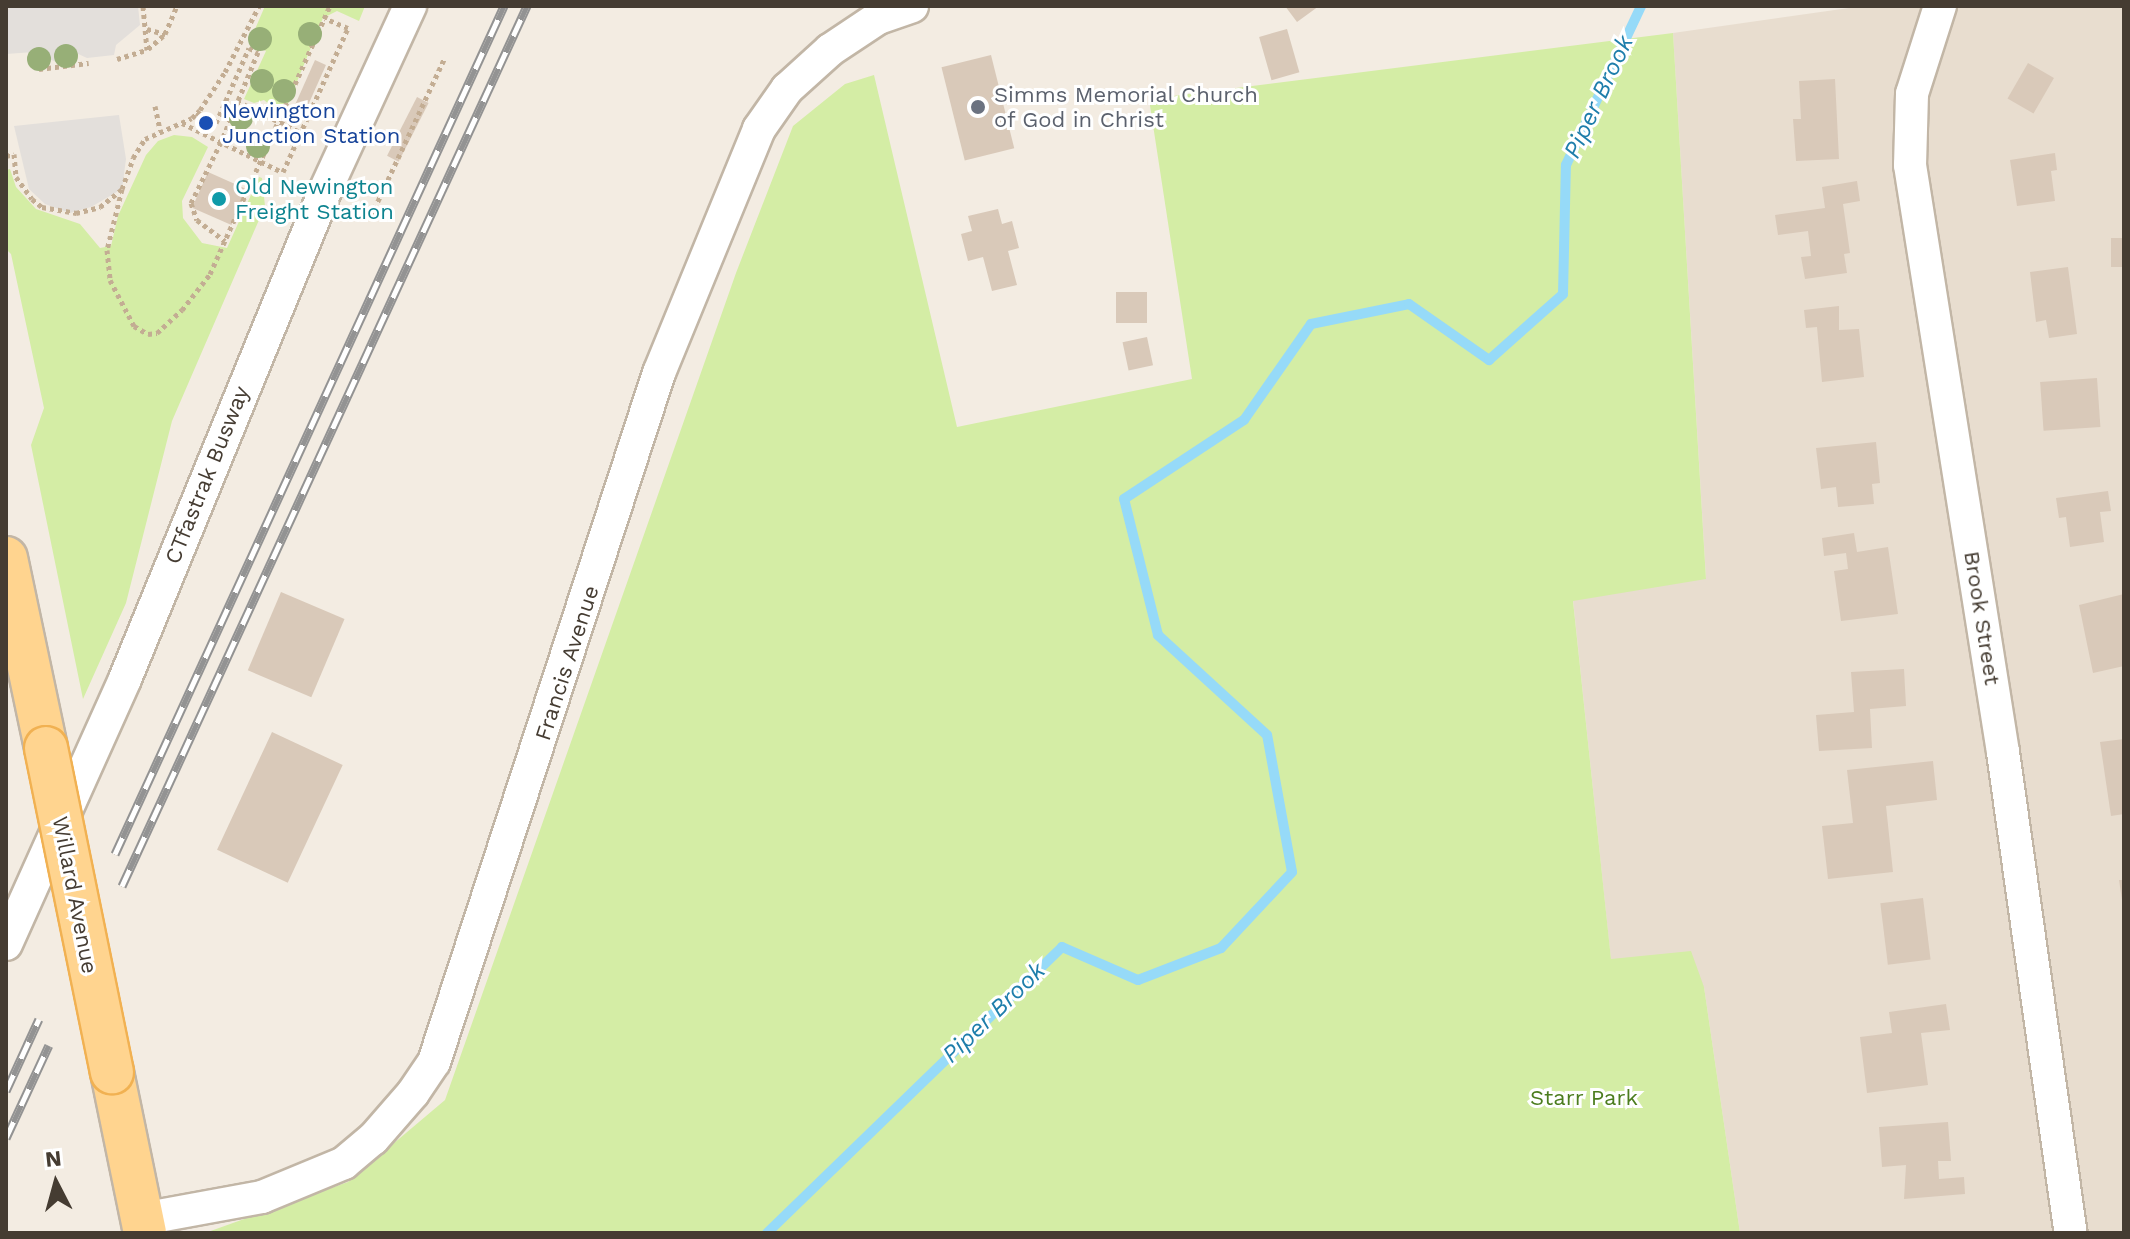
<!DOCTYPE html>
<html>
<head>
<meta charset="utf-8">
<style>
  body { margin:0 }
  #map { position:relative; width:2130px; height:1239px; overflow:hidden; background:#f3ece2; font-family:"Work Sans",sans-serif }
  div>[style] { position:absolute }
  .residential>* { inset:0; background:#e8ddcf }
  .green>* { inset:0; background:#d4eda5 }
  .parking>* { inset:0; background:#e3dfdb }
  .stream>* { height:10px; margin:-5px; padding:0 5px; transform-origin:5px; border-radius:5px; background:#96daf8 }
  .building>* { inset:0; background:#d9c9b9; transform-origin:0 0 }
  .path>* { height:5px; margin-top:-2.5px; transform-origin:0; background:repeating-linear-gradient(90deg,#c3ad93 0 4px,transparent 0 8px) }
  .roads { filter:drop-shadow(2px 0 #c2b6a6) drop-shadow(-2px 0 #c2b6a6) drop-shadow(0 2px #c2b6a6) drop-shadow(0 -2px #c2b6a6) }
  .minor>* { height:32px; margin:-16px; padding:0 16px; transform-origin:16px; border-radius:16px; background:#fff }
  .major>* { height:42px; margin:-21px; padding:0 21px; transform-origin:21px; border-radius:21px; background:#ffd48f }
  .rail>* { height:9px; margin-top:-4.5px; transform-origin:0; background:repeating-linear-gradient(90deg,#fff 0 18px,#939393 0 36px); box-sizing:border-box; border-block:2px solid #939393 }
  .bridges { filter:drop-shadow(2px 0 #f1b152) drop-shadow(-2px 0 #f1b152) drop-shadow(0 2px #f1b152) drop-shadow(0 -2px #f1b152) }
  .major-bridge>* { height:42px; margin:-21px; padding:0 21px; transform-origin:21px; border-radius:21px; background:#ffd48f }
  .trees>* { width:24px; height:24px; margin:-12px; border-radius:50%; background:#97af77 }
  .dots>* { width:22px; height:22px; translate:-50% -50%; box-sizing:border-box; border:4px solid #fff; border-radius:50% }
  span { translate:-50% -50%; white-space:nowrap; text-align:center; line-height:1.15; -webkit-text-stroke:6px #fff; paint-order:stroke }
  .worship-label { font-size:22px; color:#5b616d }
  .left { translate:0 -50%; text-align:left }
  .transit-label { font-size:22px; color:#164399 }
  .culture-label { font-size:22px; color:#0d838f }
  .street-label { font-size:22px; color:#453c32 }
  .park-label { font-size:22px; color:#4c7d1f }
  .water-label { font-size:24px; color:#1e7eab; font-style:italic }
  .frame { position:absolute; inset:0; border:8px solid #453c32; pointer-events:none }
  .north { position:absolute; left:16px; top:1143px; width:80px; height:80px; -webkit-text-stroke:6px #fff; paint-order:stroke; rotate:354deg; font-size:22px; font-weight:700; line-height:32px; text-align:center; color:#453c32 }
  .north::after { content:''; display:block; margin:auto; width:28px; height:36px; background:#453c32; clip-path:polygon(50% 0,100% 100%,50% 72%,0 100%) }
</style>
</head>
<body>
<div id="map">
  <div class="residential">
    <i style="clip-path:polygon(1863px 6px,2124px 6px,2124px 1233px,1740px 1233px,1704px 987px,1611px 960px,1573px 600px,1706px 578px,1673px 33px)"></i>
  </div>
  <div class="green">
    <i style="clip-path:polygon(265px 6px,365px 6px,359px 21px,337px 11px,323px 18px,283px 116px,269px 110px,271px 106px,264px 100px,254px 103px,244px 99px,266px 51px,249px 43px)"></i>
    <i style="clip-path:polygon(1673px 33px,1706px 579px,1573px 601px,1611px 959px,1691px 951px,1704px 987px,1740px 1233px,205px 1233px,348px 1182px,445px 1100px,736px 273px,793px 126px,845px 84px,874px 75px,957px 427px,1192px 379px,1149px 99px)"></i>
    <i style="clip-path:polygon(174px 135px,192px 137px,208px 147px,182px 201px,183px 218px,202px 243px,227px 248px,259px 177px,262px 178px,265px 206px,172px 421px,126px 603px,83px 699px,31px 445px,44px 408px,11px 254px,6px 249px,6px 170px,10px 169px,16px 187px,36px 209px,80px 224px,100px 248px,111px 246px,118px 216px,146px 155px,158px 141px)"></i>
  </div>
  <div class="parking">
    <i style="clip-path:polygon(6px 6px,138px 6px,140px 25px,116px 45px,114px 55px,87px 58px,63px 47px,56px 62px,34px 52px,6px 54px)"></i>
    <i style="clip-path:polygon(119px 115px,126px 159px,122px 189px,91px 207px,70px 213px,45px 204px,29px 189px,14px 126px)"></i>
  </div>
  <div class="stream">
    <i style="left:767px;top:1233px;width:411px;rotate:-44.1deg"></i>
    <i style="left:1062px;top:947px;width:83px;rotate:23.5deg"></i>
    <i style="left:1138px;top:980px;width:89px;rotate:-21.1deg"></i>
    <i style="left:1221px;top:948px;width:104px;rotate:-46.9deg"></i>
    <i style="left:1292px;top:872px;width:139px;rotate:-100.3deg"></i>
    <i style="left:1267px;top:735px;width:148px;rotate:-137.5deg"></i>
    <i style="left:1158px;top:635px;width:140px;rotate:-104deg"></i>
    <i style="left:1124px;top:499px;width:144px;rotate:-33.4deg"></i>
    <i style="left:1244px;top:420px;width:117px;rotate:-55.1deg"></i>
    <i style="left:1311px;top:324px;width:100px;rotate:-11.5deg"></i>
    <i style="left:1409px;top:304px;width:98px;rotate:35deg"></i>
    <i style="left:1489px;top:360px;width:99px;rotate:-41.7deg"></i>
    <i style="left:1563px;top:294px;width:129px;rotate:-88.7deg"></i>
    <i style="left:1566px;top:165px;width:176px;rotate:-64.7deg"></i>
  </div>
  <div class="building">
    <i style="clip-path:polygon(1285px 6px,1319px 6px,1297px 22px)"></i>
    <i style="left:1287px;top:29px;width:45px;height:29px;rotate:74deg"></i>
    <i style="left:991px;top:55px;width:96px;height:51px;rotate:76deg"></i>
    <i style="left:315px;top:60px;width:12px;height:65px;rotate:24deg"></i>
    <i style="left:2028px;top:63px;width:30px;height:41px;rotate:30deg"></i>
    <i style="clip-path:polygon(1835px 79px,1839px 159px,1796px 161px,1793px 119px,1801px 119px,1799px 81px)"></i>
    <i style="left:417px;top:97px;width:13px;height:66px;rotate:27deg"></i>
    <i style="clip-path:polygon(2055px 153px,2057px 170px,2051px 171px,2055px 201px,2017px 206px,2010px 160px)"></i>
    <i style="left:208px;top:172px;width:43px;height:39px;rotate:24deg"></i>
    <i style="clip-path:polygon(1857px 181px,1860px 201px,1843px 204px,1850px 253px,1844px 254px,1847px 273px,1805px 279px,1801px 257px,1811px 256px,1808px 231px,1778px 235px,1775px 215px,1825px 208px,1822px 187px)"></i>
    <i style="clip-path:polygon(998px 209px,1002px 224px,1012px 221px,1019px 248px,1008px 251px,1017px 285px,992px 291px,983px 257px,968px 261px,961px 234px,972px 231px,968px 216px)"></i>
    <i style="left:2124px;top:238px;width:29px;height:13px;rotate:90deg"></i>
    <i style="clip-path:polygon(2068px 267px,2077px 334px,2049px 338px,2046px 320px,2036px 322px,2030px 272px)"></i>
    <i style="left:1116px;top:292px;width:31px;height:31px"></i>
    <i style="clip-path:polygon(1839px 306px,1839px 330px,1859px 329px,1864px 377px,1822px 382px,1817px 327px,1806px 328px,1804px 310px)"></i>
    <i style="left:1147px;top:337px;width:29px;height:25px;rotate:78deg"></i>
    <i style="left:2097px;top:378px;width:49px;height:57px;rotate:86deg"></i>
    <i style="clip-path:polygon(1876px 442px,1880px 483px,1872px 484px,1874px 504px,1838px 507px,1836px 487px,1821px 489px,1816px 448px)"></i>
    <i style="clip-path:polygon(2108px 491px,2111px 511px,2100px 512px,2104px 542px,2070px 547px,2066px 517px,2059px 518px,2056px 498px)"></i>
    <i style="clip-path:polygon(1854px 533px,1857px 552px,1888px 547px,1898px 614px,1841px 621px,1834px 571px,1848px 569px,1846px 553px,1824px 556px,1822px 538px)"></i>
    <i style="left:281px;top:592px;width:69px;height:85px;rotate:23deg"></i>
    <i style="clip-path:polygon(2124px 594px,2124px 666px,2093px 673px,2079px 605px)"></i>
    <i style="clip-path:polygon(1904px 669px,1906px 706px,1870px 709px,1872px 748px,1819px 751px,1816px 715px,1854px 712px,1851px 672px)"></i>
    <i style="left:272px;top:732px;width:78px;height:130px;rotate:25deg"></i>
    <i style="clip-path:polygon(2124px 739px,2124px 814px,2111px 816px,2100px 742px)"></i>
    <i style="clip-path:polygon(1933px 761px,1937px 800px,1886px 806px,1893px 872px,1828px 879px,1822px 826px,1853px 823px,1847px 770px)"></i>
    <i style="clip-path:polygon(2119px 880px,2124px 880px,2124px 899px,2122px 900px)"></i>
    <i style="left:1923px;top:898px;width:62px;height:43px;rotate:83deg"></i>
    <i style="clip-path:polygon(1946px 1004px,1950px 1030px,1921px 1033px,1928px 1085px,1867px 1093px,1860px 1037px,1892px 1033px,1889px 1012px)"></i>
    <i style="clip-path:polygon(1948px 1122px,1951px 1161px,1938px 1161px,1939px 1179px,1964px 1177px,1965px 1194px,1904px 1199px,1906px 1165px,1882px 1167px,1879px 1127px)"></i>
  </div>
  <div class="path">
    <i style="left:147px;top:29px;width:19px;rotate:16deg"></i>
    <i style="left:148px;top:49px;width:23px;rotate:-41deg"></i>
    <i style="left:165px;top:34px;width:30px;rotate:-67deg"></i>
    <i style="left:117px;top:59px;width:31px;rotate:-17deg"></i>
    <i style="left:147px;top:50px;width:44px;rotate:-95.2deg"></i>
    <i style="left:39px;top:69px;width:50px;rotate:-6.8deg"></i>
    <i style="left:6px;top:73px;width:1px"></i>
    <i style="left:237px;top:101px;width:70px;rotate:26.2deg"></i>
    <i style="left:155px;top:106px;width:25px;rotate:78deg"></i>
    <i style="left:196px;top:113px;width:22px;rotate:27deg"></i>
    <i style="left:216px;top:123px;width:82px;rotate:-66.3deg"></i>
    <i style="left:249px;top:48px;width:10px;rotate:24deg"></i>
    <i style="left:258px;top:52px;width:97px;rotate:112.3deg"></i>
    <i style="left:221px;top:142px;width:68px;rotate:116.2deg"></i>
    <i style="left:191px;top:203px;width:18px;rotate:71deg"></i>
    <i style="left:197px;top:220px;width:35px;rotate:37deg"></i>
    <i style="left:182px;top:123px;width:109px;rotate:26.1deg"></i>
    <i style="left:6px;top:156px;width:8px;rotate:-14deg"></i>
    <i style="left:14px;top:154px;width:23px;rotate:85deg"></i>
    <i style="left:16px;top:177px;width:27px;rotate:54deg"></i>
    <i style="left:32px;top:199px;width:13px;rotate:39deg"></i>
    <i style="left:42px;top:207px;width:35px;rotate:10deg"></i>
    <i style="left:76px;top:213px;width:25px;rotate:-14deg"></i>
    <i style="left:100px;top:207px;width:28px;rotate:-39deg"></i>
    <i style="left:122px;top:189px;width:33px;rotate:-70deg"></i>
    <i style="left:133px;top:158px;width:22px;rotate:-58deg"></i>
    <i style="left:145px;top:139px;width:51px;rotate:-24.1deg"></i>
    <i style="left:192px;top:118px;width:11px;rotate:-45deg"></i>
    <i style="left:200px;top:110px;width:45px;rotate:-56.7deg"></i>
    <i style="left:225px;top:72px;width:74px;rotate:-62.7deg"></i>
    <i style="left:283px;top:172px;width:158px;rotate:-65.7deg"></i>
    <i style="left:348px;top:28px;width:25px;rotate:-157deg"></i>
    <i style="left:122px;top:189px;width:63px;rotate:103.8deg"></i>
    <i style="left:107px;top:250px;width:30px;rotate:84deg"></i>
    <i style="left:110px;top:280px;width:52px;rotate:62.4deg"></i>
    <i style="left:134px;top:326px;width:16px;rotate:30deg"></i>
    <i style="left:148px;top:334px;width:9px;rotate:-6deg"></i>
    <i style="left:157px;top:333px;width:34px;rotate:-43deg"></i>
    <i style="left:182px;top:310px;width:46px;rotate:-52.1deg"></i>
    <i style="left:210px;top:274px;width:294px;rotate:-65.9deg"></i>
    <i style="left:371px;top:216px;width:175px;rotate:-65deg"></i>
  </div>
  <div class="roads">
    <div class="minor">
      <i style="left:1940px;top:6px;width:92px;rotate:107.7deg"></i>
      <i style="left:1912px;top:94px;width:71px;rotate:91.6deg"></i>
      <i style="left:1910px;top:165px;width:594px;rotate:81deg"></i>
      <i style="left:2003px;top:752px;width:486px;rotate:82deg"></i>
      <i style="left:6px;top:944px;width:290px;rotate:-65.8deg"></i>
      <i style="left:125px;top:679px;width:527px;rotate:-67.71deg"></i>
      <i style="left:325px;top:191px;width:204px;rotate:-65.3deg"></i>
      <i style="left:142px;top:1219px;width:122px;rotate:-10.4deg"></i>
      <i style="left:262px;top:1197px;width:89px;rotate:-22.5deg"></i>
      <i style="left:344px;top:1163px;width:38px;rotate:-40deg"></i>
      <i style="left:373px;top:1139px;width:61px;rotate:-49deg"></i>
      <i style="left:413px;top:1093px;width:37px;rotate:-56deg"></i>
      <i style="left:434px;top:1062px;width:725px;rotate:-71.92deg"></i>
      <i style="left:659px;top:373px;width:264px;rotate:-67.7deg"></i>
      <i style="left:759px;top:129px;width:49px;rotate:-55deg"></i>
      <i style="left:787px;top:89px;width:58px;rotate:-42.2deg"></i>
      <i style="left:830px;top:50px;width:58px;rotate:-33.7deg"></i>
      <i style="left:878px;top:18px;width:36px;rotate:-19deg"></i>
    </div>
    <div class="major">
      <i style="left:6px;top:558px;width:194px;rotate:78.1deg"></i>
      <i style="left:112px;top:1072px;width:164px;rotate:78.4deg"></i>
    </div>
  </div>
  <div class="rail">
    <i style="left:115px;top:854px;width:933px;rotate:-65.36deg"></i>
    <i style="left:122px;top:886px;width:969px;rotate:-65.29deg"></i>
    <i style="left:6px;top:1091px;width:79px;rotate:-65.4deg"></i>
    <i style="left:6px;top:1138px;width:102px;rotate:-65.2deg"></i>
  </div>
  <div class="bridges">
    <div class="major-bridge">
      <i style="left:46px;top:748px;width:331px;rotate:78.5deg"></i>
    </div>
  </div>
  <div class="trees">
    <i style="left:310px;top:34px"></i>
    <i style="left:260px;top:39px"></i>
    <i style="left:66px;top:56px"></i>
    <i style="left:39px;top:59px"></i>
    <i style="left:262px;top:81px"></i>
    <i style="left:284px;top:91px"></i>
    <i style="left:241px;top:118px"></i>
    <i style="left:258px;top:146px"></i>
  </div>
  <div class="dots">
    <i style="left:978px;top:107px;background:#6b7280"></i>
    <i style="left:206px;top:123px;background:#1a4fb4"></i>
    <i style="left:219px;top:199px;background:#0f9aa8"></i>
  </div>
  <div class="worship-label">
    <span class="left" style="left:994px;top:107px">Simms Memorial Church<br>of God in Christ</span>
  </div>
  <div class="transit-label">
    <span class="left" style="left:222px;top:123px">Newington<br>Junction Station</span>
  </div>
  <div class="culture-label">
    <span class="left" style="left:235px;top:199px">Old Newington<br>Freight Station</span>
  </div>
  <div class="street-label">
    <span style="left:207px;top:475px;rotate:-68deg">CTfastrak Busway</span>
    <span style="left:1982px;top:618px;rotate:81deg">Brook Street</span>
    <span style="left:567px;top:663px;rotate:-72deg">Francis Avenue</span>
    <span style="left:75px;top:895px;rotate:79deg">Willard Avenue</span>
  </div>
  <div class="park-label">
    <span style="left:1584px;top:1098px">Starr Park</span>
  </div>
  <div class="water-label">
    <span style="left:1599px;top:97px;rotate:-65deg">Piper Brook</span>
    <span style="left:994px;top:1013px;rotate:-44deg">Piper Brook</span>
  </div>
  <div class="frame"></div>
  <div class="north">N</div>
</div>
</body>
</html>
